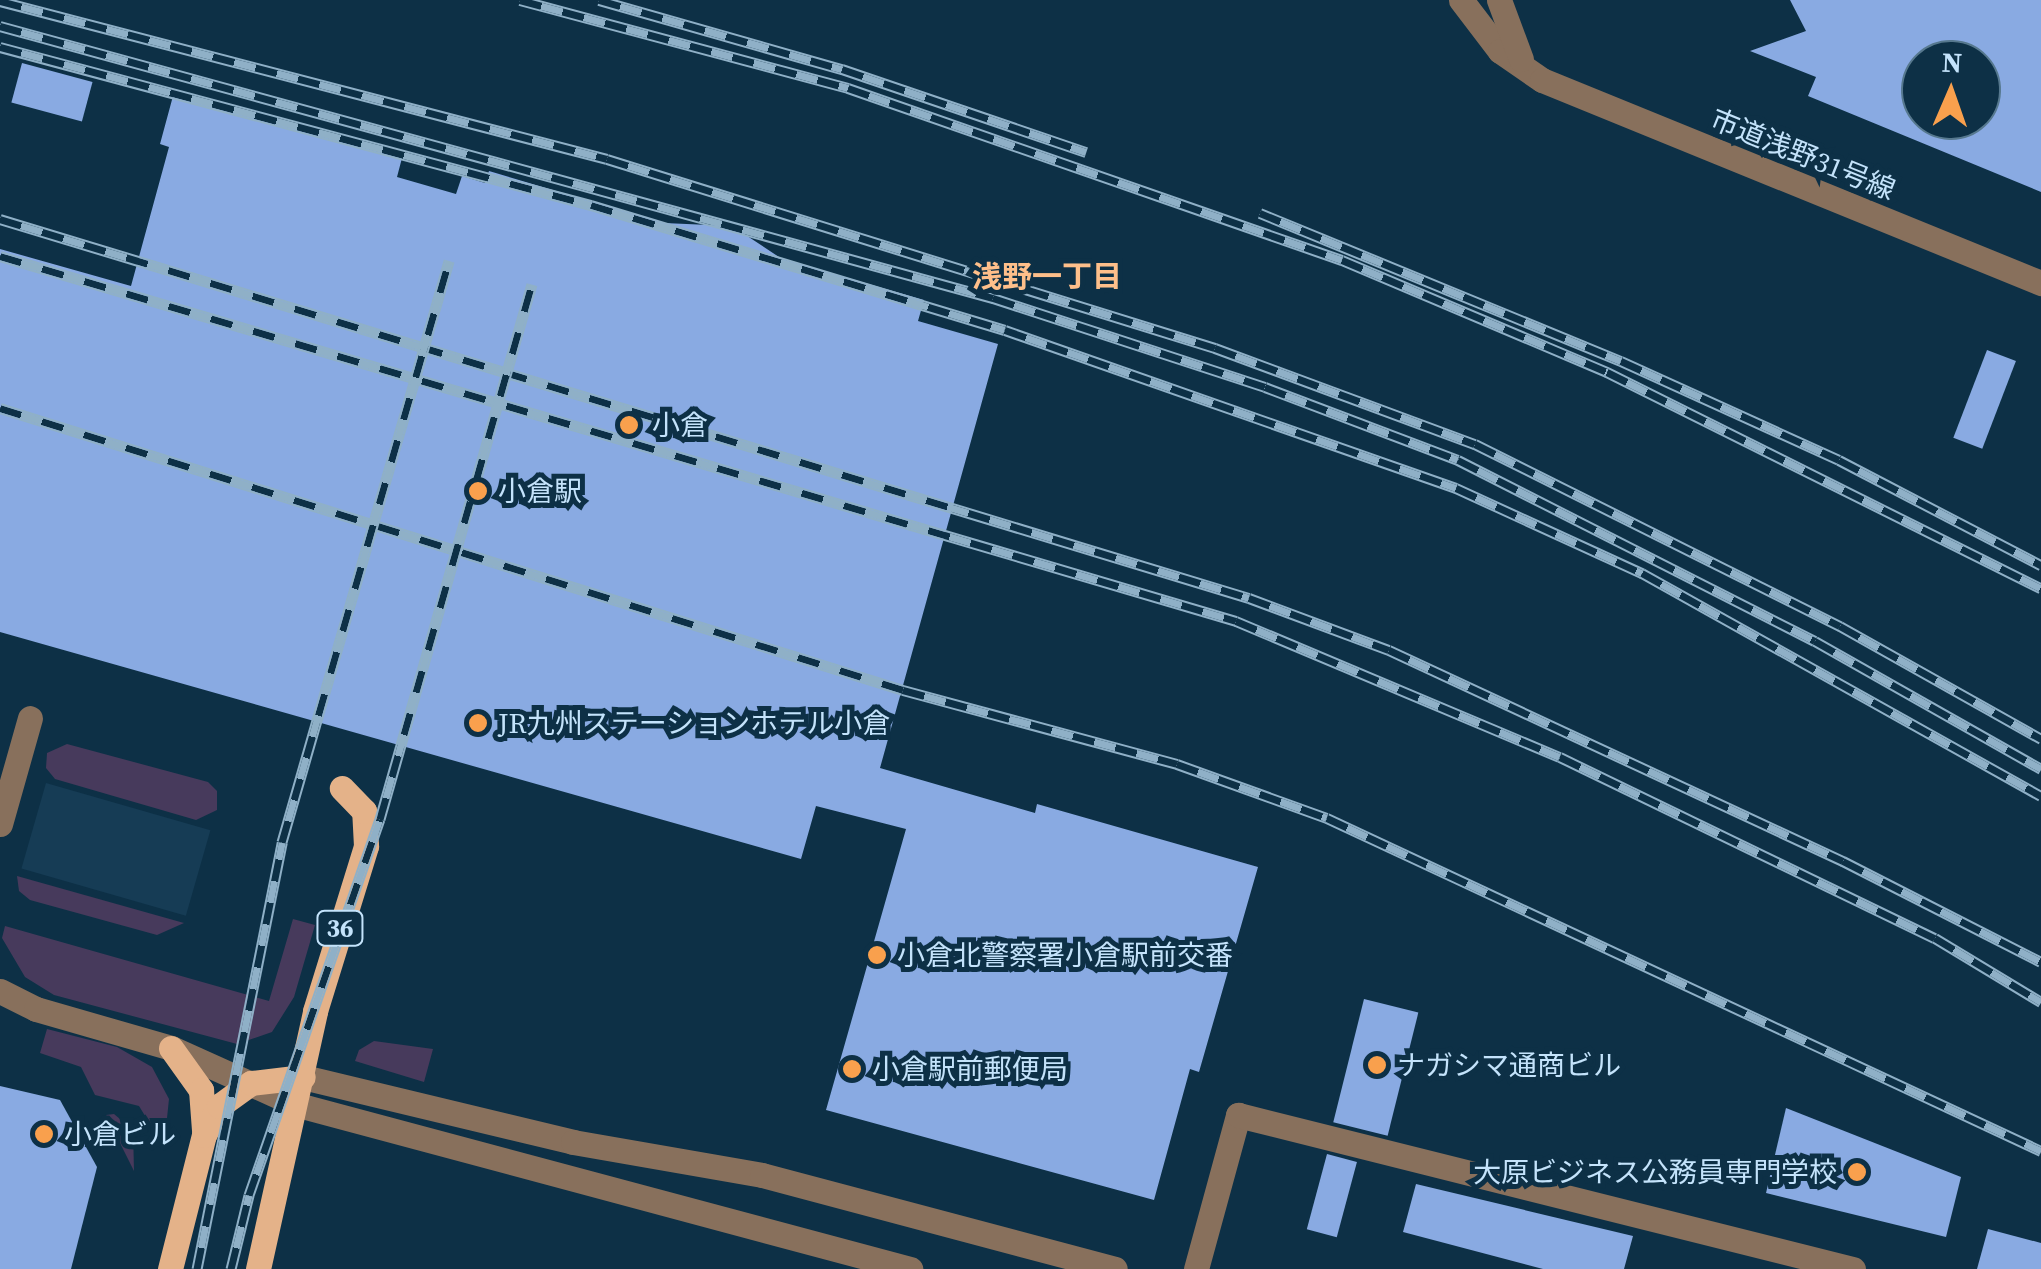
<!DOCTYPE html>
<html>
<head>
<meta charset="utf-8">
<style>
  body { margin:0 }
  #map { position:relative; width:2041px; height:1269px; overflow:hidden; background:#0d3046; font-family:"Source Serif 4","Noto Sans JP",serif }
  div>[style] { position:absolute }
  .built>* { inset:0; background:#163c55; transform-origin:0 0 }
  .green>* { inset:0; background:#473a5c }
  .building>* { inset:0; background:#89aae2; transform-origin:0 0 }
  .minor>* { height:25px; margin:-12.5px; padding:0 12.5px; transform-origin:12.5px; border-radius:12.5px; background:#88705c }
  .major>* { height:25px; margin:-12.5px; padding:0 12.5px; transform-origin:12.5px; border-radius:12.5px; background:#e4b289 }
  .rail>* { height:11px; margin-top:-5.5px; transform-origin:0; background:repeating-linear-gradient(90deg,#0d3046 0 22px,#8fb0c7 0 44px); box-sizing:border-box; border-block:2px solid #8fb0c7 }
  .dots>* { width:28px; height:28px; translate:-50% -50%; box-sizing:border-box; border:5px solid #0d3046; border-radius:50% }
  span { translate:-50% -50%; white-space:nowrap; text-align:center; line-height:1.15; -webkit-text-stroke:10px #0d3046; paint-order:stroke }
  .shield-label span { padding:2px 8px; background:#0d3046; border:2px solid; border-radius:8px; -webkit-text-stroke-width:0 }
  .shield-label { font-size:25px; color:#c4e3fb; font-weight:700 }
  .street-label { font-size:28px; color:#c4e3fb }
  .poi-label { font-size:28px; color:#c4e3fb }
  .left { translate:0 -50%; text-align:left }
  .right { translate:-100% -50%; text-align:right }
  .neighbourhood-label { font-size:30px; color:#febf8a; font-weight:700 }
  .north { position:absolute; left:1901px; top:40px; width:100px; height:100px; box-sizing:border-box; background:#0d3046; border:2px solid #56788e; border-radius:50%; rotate:2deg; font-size:28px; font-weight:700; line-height:40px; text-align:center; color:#c4e3fb }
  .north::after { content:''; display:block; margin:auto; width:35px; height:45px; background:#f9a04d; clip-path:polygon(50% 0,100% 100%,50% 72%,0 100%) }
</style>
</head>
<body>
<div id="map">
  <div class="built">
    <i style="left:46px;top:783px;width:171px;height:89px;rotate:16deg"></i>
  </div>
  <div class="green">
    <i style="clip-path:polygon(67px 744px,208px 782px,217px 791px,217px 810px,196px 820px,55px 779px,46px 768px,47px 753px)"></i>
    <i style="clip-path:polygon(17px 876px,184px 923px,157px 935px,30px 900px,19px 891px)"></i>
    <i style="clip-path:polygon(293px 919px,315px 925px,294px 997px,272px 1032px,237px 1044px,54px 995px,25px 977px,2px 938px,5px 926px,269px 1001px)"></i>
    <i style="clip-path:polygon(47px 1029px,117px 1047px,152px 1067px,169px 1099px,164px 1147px,139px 1106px,95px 1095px,81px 1067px,40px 1053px)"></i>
    <i style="clip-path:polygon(374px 1041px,433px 1049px,424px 1082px,355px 1061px,359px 1050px)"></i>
    <i style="clip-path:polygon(114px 1114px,133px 1130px,134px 1171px,106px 1115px)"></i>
  </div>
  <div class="building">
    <i style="clip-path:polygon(evenodd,1790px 0,2041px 0,2041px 192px,1808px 96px,1816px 77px,1750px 51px,1806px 31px,1790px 0,1921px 60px,1981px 60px,1981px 120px,1921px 120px,1921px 60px)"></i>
    <i style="left:22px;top:63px;width:73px;height:41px;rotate:15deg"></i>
    <i style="clip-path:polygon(173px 96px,402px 158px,397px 177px,456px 194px,462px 176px,485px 183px,489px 171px,664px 223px,732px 226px,782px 259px,924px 300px,918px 321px,998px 344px,880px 768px,1035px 813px,1037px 804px,1258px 867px,1199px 1072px,1190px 1069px,1154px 1200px,826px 1110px,906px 829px,816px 806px,801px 859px,0 632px,0 249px,131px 286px,169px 147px,160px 144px)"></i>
    <i style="left:1987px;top:350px;width:31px;height:94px;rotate:21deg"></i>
    <i style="left:1364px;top:999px;width:56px;height:127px;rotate:14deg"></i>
    <i style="clip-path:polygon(0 1086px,60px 1100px,97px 1167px,71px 1269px,0 1269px)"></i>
    <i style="clip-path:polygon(1786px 1108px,1961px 1177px,1946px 1237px,1766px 1193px)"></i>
    <i style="left:1327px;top:1154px;width:31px;height:78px;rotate:15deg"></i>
    <i style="clip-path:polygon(1416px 1184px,1633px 1236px,1624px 1269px,1543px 1269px,1403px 1232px)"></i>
    <i style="clip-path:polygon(1988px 1229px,2041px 1243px,2041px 1269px,1977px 1269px)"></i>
  </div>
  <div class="minor">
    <i style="left:1461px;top:0;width:64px;rotate:52.6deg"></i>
    <i style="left:1500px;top:51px;width:51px;rotate:34.6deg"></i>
    <i style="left:1542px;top:80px;width:539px;rotate:22.14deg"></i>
    <i style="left:1499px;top:0;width:63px;rotate:69.6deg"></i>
    <i style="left:0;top:824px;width:110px;rotate:-74.2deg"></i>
    <i style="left:0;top:991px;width:40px;rotate:26.6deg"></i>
    <i style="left:36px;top:1009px;width:141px;rotate:16.1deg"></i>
    <i style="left:171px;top:1048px;width:139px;rotate:24.2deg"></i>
    <i style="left:298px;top:1105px;width:634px;rotate:15deg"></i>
    <i style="left:303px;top:1077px;width:278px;rotate:13.5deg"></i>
    <i style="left:573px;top:1142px;width:192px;rotate:9.9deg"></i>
    <i style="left:762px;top:1175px;width:365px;rotate:14.9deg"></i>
    <i style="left:1196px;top:1269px;width:160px;rotate:-74.7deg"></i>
    <i style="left:1238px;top:1115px;width:634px;rotate:14.06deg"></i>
  </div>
  <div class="major">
    <i style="left:171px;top:1048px;width:52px;rotate:54.5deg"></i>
    <i style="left:201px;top:1090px;width:40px;rotate:85.7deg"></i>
    <i style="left:170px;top:1269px;width:138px;rotate:-75.8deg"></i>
    <i style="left:204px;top:1135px;width:33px;rotate:-63deg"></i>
    <i style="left:219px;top:1106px;width:39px;rotate:-36deg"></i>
    <i style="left:251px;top:1083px;width:52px;rotate:-6.6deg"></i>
    <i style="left:258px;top:1269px;width:264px;rotate:-77.5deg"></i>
    <i style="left:315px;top:1011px;width:173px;rotate:-72.8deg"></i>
    <i style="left:366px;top:846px;width:35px;rotate:-93deg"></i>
    <i style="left:364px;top:811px;width:32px;rotate:-134deg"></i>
  </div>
  <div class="rail">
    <i style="left:520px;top:0;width:340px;rotate:15deg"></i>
    <i style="left:848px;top:88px;width:523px;rotate:19.2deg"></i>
    <i style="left:1342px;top:260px;width:288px;rotate:22.9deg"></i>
    <i style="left:1607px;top:372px;width:485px;rotate:26.5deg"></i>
    <i style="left:599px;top:0;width:253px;rotate:15.9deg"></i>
    <i style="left:842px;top:69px;width:258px;rotate:18.8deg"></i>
    <i style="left:0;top:1px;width:627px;rotate:14.59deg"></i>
    <i style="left:607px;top:159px;width:637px;rotate:17.27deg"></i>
    <i style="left:1215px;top:348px;width:277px;rotate:20.3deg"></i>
    <i style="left:1475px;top:444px;width:408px;rotate:26.5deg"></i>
    <i style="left:1840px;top:626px;width:231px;rotate:29.3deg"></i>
    <i style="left:0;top:26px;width:1030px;rotate:15.32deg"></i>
    <i style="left:993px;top:298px;width:286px;rotate:18.1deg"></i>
    <i style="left:1265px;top:387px;width:206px;rotate:20.7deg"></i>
    <i style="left:1458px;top:460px;width:400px;rotate:26.9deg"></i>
    <i style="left:1815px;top:641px;width:260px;rotate:29.5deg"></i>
    <i style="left:0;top:47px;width:612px;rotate:14.97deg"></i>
    <i style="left:591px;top:205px;width:432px;rotate:16.8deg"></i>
    <i style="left:1005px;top:330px;width:478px;rotate:19.3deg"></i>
    <i style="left:1456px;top:488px;width:205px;rotate:24.6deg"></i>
    <i style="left:1642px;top:573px;width:457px;rotate:29.2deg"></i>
    <i style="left:1260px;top:213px;width:390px;rotate:22.3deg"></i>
    <i style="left:1621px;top:361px;width:239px;rotate:24.4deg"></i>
    <i style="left:1839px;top:460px;width:228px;rotate:27.5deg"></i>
    <i style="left:0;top:219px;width:1305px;rotate:16.88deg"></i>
    <i style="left:1249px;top:598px;width:149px;rotate:20.4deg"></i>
    <i style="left:1389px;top:650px;width:501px;rotate:24.93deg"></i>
    <i style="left:1843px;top:861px;width:222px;rotate:27deg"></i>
    <i style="left:0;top:256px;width:1289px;rotate:16.45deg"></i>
    <i style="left:1236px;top:621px;width:351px;rotate:22.8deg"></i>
    <i style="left:1560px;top:757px;width:416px;rotate:25.8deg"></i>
    <i style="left:1935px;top:938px;width:124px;rotate:31.1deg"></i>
    <i style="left:0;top:408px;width:946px;rotate:17.34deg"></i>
    <i style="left:903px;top:690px;width:284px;rotate:15.1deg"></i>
    <i style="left:1177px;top:764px;width:159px;rotate:19.8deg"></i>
    <i style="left:1327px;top:818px;width:788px;rotate:25deg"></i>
    <i style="left:197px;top:1269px;width:435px;rotate:-78.7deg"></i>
    <i style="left:282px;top:842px;width:605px;rotate:-73.96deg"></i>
    <i style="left:231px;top:1269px;width:76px;rotate:-76.3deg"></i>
    <i style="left:249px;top:1195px;width:398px;rotate:-70.8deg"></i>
    <i style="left:380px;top:819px;width:556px;rotate:-74.14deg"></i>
  </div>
  <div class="dots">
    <i style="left:629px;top:425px;background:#f9a04d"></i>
    <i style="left:478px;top:491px;background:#f9a04d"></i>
    <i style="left:478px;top:723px;background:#f9a04d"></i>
    <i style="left:877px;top:955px;background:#f9a04d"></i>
    <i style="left:1377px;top:1065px;background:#f9a04d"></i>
    <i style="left:852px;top:1069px;background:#f9a04d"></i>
    <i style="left:44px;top:1134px;background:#f9a04d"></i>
    <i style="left:1857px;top:1172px;background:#f9a04d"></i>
  </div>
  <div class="shield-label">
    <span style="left:340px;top:928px">36</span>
  </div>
  <div class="street-label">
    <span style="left:1803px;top:154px;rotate:22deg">市道浅野31号線</span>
  </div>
  <div class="poi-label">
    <span class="left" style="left:652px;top:425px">小倉</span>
    <span class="left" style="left:498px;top:491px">小倉駅</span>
    <span class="left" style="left:498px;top:723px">JR九州ステーションホテル小倉</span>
    <span class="left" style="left:897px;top:955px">小倉北警察署小倉駅前交番</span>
    <span class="left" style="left:1397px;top:1065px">ナガシマ通商ビル</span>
    <span class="left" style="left:872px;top:1069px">小倉駅前郵便局</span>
    <span class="left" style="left:64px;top:1134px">小倉ビル</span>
    <span class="right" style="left:1837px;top:1172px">大原ビジネス公務員専門学校</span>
  </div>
  <div class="neighbourhood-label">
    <span style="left:1047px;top:277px">浅野一丁目</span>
  </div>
  <div class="north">N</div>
</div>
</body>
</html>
